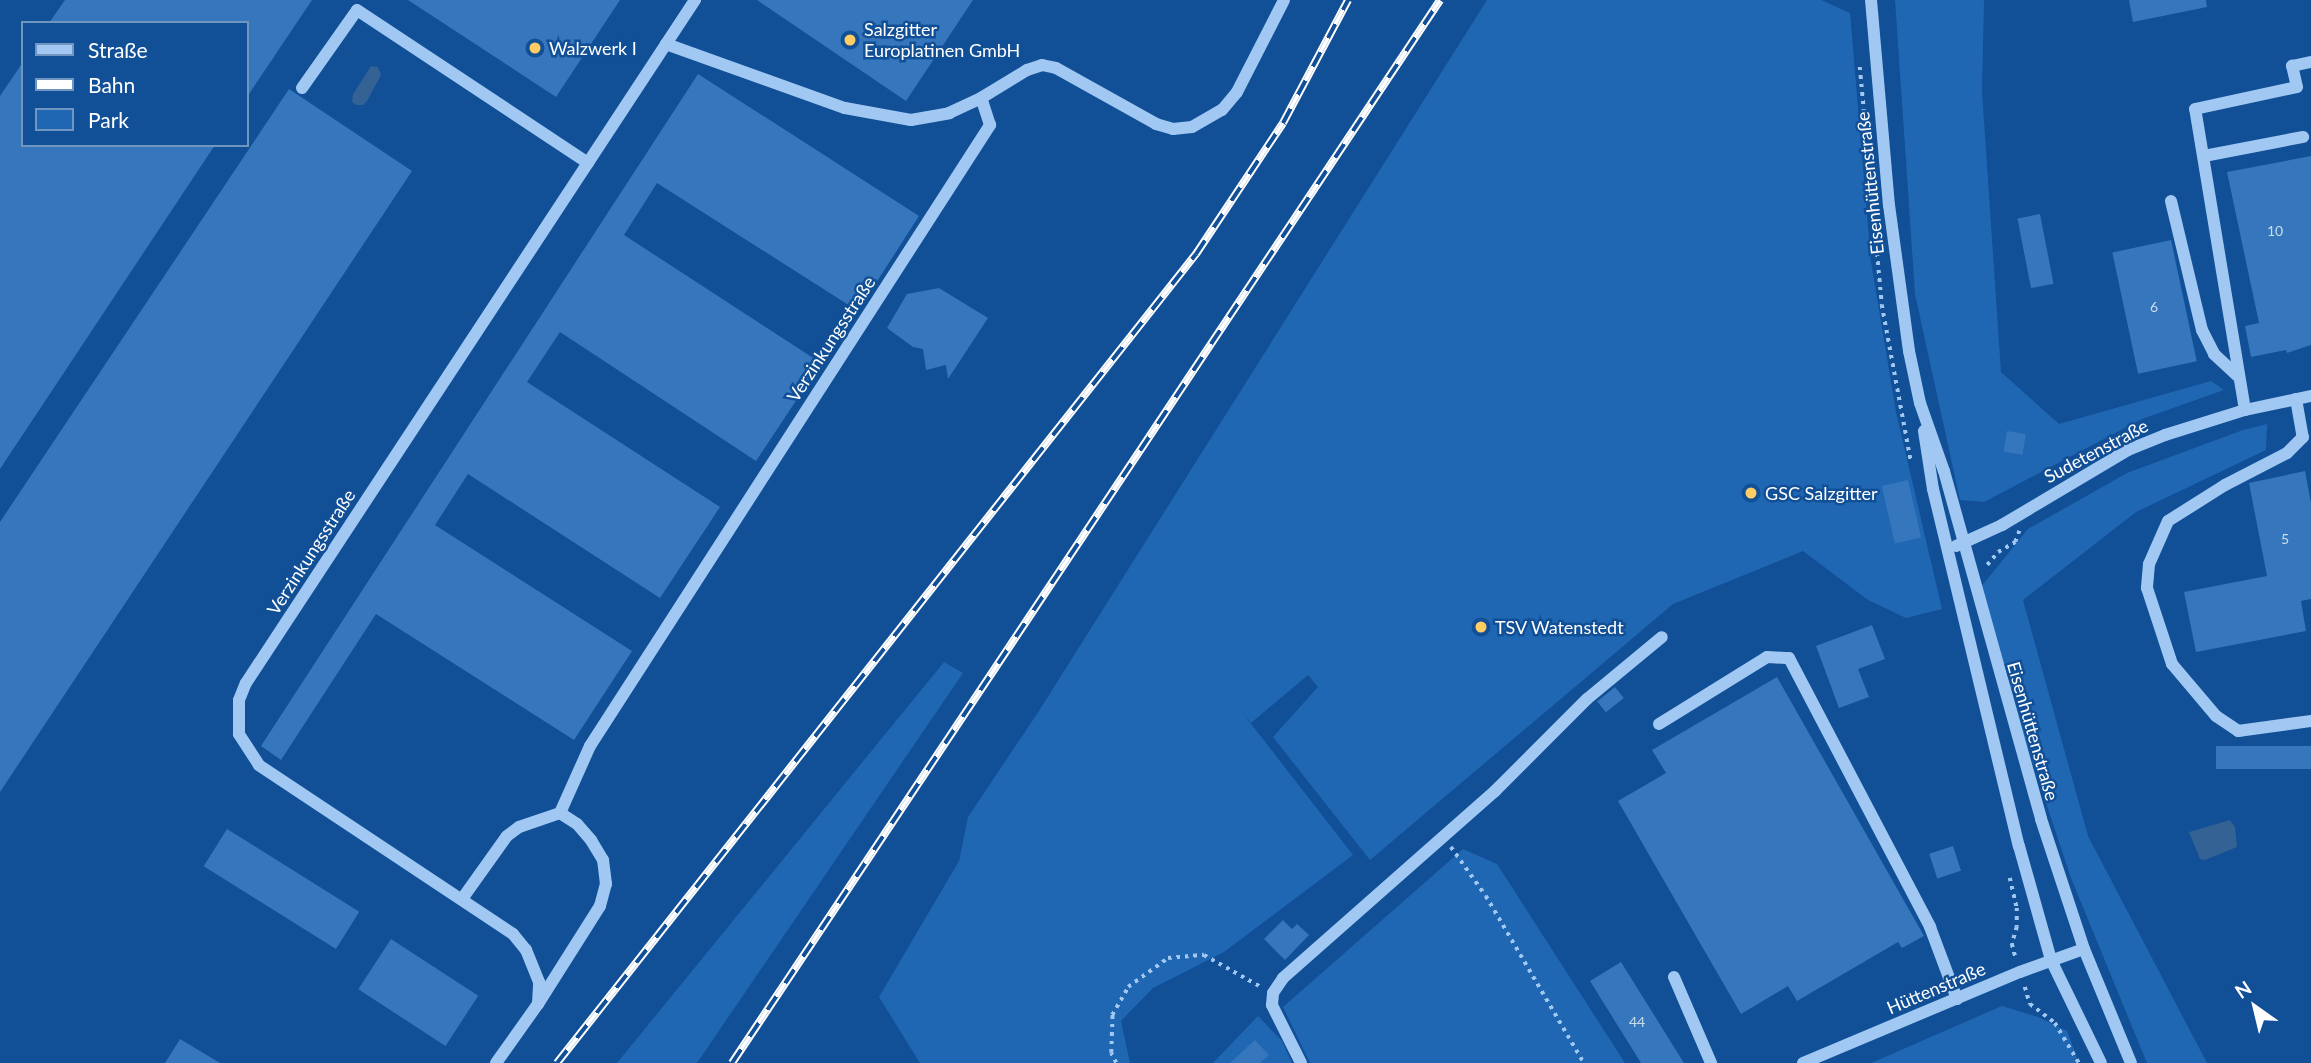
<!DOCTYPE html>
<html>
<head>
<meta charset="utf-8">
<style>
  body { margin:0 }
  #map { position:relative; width:2311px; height:1063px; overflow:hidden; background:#114f96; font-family:Lato,sans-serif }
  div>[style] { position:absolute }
  .green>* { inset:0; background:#2067b3 }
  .water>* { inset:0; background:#346295 }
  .building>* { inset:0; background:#3576bc; transform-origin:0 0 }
  .path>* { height:3.5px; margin-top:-1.75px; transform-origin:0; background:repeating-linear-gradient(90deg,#a0c8f3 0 3.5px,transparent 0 8.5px) }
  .minor>* { height:12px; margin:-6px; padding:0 6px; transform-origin:6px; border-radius:6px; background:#a0c8f3 }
  .rail>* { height:8px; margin-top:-4px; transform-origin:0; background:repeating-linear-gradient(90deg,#114f96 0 16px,#fff 0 32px); box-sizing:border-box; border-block:2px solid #fff }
  .dots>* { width:19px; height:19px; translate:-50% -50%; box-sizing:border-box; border:4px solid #114f96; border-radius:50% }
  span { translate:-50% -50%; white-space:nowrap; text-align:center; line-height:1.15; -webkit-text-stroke:5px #114f96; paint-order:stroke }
  .number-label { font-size:14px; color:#cde }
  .number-label span { -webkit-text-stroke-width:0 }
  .poi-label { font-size:18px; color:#fff }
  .left { translate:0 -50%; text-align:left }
  .street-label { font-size:18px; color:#fff }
  .legend { position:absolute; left:21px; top:21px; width:228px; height:126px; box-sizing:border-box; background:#114f96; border:2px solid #7095c0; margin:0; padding:9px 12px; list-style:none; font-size:21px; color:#fff }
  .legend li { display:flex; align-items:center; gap:14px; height:35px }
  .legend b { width:35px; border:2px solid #7095c0 }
  .north { position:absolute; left:2220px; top:972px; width:70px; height:70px; -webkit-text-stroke:5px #114f96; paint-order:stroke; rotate:326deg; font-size:19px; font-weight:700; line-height:28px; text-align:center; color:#fff }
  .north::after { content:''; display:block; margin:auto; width:24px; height:32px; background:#fff; clip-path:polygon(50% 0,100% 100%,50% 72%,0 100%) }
</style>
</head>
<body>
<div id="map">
  <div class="green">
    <i style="clip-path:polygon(1487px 0,1821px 0,1850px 13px,1871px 262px,1896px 412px,1942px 609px,1906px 618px,1868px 600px,1803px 551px,1673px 604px,1370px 860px,1273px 737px,1318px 687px,1308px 675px,1251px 723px,1241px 711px,1353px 855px,1224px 952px,1153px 988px,1121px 1021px,1130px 1063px,920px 1063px,879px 997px,959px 861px,968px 817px,1037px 714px)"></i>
    <i style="clip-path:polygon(1895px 0,1984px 0,1982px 91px,2001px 372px,2059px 424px,2211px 381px,2224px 390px,2142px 419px,1984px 502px,1960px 500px,1915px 294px)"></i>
    <i style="clip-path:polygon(2267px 424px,2266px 450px,2136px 512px,2023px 600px,2088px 836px,2207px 1063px,2147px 1063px,2071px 878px,1994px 646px,1980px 588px,2028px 529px,2127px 473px,2243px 430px)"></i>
    <i style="clip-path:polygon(944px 662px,963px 673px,697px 1063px,617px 1063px)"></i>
    <i style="clip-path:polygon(1463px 849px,1497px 864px,1625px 1063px,1310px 1063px,1283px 1007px)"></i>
    <i style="clip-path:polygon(2002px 1006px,2038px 1017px,2067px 1031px,2079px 1063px,1871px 1063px)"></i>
    <i style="clip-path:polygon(1258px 1016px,1282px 1041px,1292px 1063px,1213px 1063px)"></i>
  </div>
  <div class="water">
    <i style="clip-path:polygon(371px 66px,378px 67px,381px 75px,367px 101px,363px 105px,356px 105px,352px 102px,353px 94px)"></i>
    <i style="clip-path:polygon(2230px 820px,2235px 827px,2237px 847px,2205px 860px,2200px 859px,2189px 832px)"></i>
  </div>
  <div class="building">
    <i style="clip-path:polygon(65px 0,312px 0,247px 97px,247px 23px,49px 23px)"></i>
    <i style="clip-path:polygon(408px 0,620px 0,556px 97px)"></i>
    <i style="clip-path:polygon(757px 0,973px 0,906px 101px)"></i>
    <i style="clip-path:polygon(2129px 0,2206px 0,2207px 7px,2133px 22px)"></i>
    <i style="clip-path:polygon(23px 62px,23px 145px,215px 145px,0 469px,0 96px)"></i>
    <i style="clip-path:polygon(698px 74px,919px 216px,858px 311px,657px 183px,624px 235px,821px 363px,756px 461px,560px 332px,527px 382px,720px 507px,660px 598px,468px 474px,435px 525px,632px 651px,574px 740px,376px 614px,281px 760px,261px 746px)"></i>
    <i style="clip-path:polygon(289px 89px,412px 171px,0 792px,0 522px)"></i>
    <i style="clip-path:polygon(2311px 156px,2311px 345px,2287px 353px,2286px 350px,2251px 357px,2245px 326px,2259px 323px,2227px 172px)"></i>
    <i style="left:2040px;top:214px;width:71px;height:23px;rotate:79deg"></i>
    <i style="left:2171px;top:240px;width:124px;height:60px;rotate:78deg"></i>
    <i style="clip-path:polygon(939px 288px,988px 318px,948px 379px,946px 365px,926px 370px,923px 349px,913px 347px,887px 328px,907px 294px)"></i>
    <i style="left:2007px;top:431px;width:19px;height:21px;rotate:9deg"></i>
    <i style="clip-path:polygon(2305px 471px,2311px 503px,2311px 599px,2301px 601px,2306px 631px,2196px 652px,2184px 592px,2267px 576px,2249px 483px)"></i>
    <i style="left:1908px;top:480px;width:59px;height:27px;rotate:77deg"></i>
    <i style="clip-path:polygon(1872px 625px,1885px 659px,1858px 669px,1869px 697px,1839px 708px,1816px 646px)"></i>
    <i style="clip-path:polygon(1777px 677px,1924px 936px,1902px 948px,1898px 942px,1797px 1001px,1788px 986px,1741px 1014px,1618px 801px,1666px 773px,1652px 750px)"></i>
    <i style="left:1615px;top:687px;width:14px;height:23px;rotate:51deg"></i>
    <i style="left:2311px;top:746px;width:23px;height:95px;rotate:90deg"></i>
    <i style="left:227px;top:829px;width:156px;height:44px;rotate:32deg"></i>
    <i style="left:1953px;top:846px;width:26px;height:25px;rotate:72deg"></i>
    <i style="clip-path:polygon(1283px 920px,1292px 929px,1297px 924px,1309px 935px,1285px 960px,1264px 939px)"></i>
    <i style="left:391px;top:939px;width:104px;height:60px;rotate:33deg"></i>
    <i style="clip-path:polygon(1621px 962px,1684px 1063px,1641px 1063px,1590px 981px)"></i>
    <i style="clip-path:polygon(180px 1039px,220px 1063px,165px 1063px)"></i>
    <i style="clip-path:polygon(1255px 1040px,1269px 1055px,1260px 1063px,1230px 1063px)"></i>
  </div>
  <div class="path">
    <i style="left:1860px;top:67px;width:239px;rotate:84.7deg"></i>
    <i style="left:1882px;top:305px;width:160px;rotate:79.5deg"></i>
    <i style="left:1987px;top:565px;width:17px;rotate:-50deg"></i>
    <i style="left:1998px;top:552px;width:20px;rotate:-30deg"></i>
    <i style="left:2015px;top:542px;width:12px;rotate:-70deg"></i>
    <i style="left:1451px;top:847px;width:60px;rotate:54.5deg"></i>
    <i style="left:1486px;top:896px;width:194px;rotate:59.6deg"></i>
    <i style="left:2010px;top:878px;width:31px;rotate:77deg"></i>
    <i style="left:2017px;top:908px;width:19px;rotate:90deg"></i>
    <i style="left:2017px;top:927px;width:18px;rotate:106deg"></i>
    <i style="left:2012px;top:944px;width:16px;rotate:75deg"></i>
    <i style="left:2025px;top:987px;width:18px;rotate:74deg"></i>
    <i style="left:2030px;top:1004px;width:31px;rotate:37deg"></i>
    <i style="left:2055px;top:1023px;width:47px;rotate:59deg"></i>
    <i style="left:1116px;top:1063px;width:11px;rotate:-117deg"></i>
    <i style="left:1111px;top:1053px;width:38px;rotate:-88deg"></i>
    <i style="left:1112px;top:1015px;width:32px;rotate:-60deg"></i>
    <i style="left:1128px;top:987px;width:49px;rotate:-35.9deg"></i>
    <i style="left:1168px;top:958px;width:36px;rotate:-5deg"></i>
    <i style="left:1204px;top:955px;width:65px;rotate:29.3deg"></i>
  </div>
  <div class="minor">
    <i style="left:1871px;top:0;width:206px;rotate:85deg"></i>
    <i style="left:1889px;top:205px;width:147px;rotate:82.2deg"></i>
    <i style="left:1909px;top:351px;width:53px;rotate:78.1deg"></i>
    <i style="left:1920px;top:403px;width:72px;rotate:70.6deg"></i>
    <i style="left:1944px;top:471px;width:361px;rotate:74.4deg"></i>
    <i style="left:2041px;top:819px;width:137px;rotate:71.7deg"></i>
    <i style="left:2084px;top:949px;width:123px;rotate:67.6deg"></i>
    <i style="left:666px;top:44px;width:53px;rotate:-56.6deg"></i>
    <i style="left:302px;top:88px;width:95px;rotate:-54.8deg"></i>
    <i style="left:357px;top:10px;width:277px;rotate:33.5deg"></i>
    <i style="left:2204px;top:156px;width:101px;rotate:-10.9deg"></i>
    <i style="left:2171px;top:201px;width:133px;rotate:76.5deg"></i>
    <i style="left:2202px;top:330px;width:27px;rotate:63deg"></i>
    <i style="left:2214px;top:354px;width:34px;rotate:43deg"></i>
    <i style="left:2296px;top:399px;width:39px;rotate:80deg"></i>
    <i style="left:2303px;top:437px;width:23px;rotate:135deg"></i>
    <i style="left:2287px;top:453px;width:70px;rotate:152.7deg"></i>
    <i style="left:2225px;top:485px;width:67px;rotate:147.7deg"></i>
    <i style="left:2168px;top:521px;width:47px;rotate:113.8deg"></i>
    <i style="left:2149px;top:564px;width:24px;rotate:95deg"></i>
    <i style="left:2147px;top:588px;width:80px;rotate:71.8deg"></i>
    <i style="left:2172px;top:664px;width:68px;rotate:49.8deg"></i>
    <i style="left:2216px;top:716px;width:27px;rotate:34deg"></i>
    <i style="left:2238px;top:731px;width:74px;rotate:-7.8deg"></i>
    <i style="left:2245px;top:410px;width:305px;rotate:-99.4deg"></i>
    <i style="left:2195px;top:109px;width:104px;rotate:-12.2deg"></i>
    <i style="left:2297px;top:87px;width:22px;rotate:-103deg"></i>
    <i style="left:2292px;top:66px;width:19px;rotate:-12deg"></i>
    <i style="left:1924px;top:431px;width:59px;rotate:81.2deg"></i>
    <i style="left:1933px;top:489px;width:367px;rotate:76.5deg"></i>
    <i style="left:2019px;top:846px;width:118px;rotate:74.3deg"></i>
    <i style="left:2051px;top:960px;width:114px;rotate:64.1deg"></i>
    <i style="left:1956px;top:546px;width:51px;rotate:-24.5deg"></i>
    <i style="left:2002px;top:525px;width:147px;rotate:-30.8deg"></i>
    <i style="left:2128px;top:450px;width:40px;rotate:-22deg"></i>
    <i style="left:2165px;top:435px;width:84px;rotate:-17.4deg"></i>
    <i style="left:2245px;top:410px;width:67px;rotate:-12deg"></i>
    <i style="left:1659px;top:724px;width:127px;rotate:-31.8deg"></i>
    <i style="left:1767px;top:657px;width:22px;rotate:3deg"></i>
    <i style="left:1789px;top:658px;width:304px;rotate:62.3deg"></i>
    <i style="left:1930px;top:927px;width:77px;rotate:69.4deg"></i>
    <i style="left:462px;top:899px;width:77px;rotate:-54.5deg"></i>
    <i style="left:507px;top:836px;width:15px;rotate:-37deg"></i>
    <i style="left:519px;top:827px;width:43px;rotate:-18.9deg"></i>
    <i style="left:1674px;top:977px;width:94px;rotate:66.7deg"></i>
    <i style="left:538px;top:1004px;width:116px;rotate:-57.7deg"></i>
    <i style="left:600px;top:906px;width:23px;rotate:-75deg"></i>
    <i style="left:606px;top:884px;width:24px;rotate:-97deg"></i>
    <i style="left:603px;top:860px;width:23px;rotate:-121deg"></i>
    <i style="left:591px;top:840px;width:21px;rotate:-131deg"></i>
    <i style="left:577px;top:824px;width:20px;rotate:-147deg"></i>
    <i style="left:560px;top:813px;width:73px;rotate:-65.9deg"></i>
    <i style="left:590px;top:746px;width:739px;rotate:-57.21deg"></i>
    <i style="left:990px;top:125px;width:28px;rotate:-108deg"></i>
    <i style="left:496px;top:1063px;width:72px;rotate:-54.6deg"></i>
    <i style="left:538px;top:1004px;width:22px;rotate:-87deg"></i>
    <i style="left:539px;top:982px;width:35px;rotate:-112deg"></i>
    <i style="left:526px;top:950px;width:21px;rotate:-129deg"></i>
    <i style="left:513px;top:934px;width:305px;rotate:-146.4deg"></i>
    <i style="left:259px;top:765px;width:37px;rotate:-123deg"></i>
    <i style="left:239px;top:734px;width:34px;rotate:-90deg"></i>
    <i style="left:239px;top:700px;width:18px;rotate:-68deg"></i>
    <i style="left:246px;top:683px;width:765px;rotate:-56.68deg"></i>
    <i style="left:666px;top:44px;width:190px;rotate:19.7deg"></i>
    <i style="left:845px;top:108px;width:67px;rotate:10.3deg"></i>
    <i style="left:911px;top:120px;width:39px;rotate:-10deg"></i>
    <i style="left:949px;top:113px;width:35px;rotate:-25deg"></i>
    <i style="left:981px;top:98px;width:54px;rotate:-31.3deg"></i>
    <i style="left:1027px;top:70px;width:16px;rotate:-18deg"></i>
    <i style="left:1042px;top:65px;width:14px;rotate:12deg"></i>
    <i style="left:1056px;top:68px;width:115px;rotate:29.2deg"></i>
    <i style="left:1156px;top:124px;width:18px;rotate:16deg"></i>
    <i style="left:1173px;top:129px;width:19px;rotate:-6deg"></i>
    <i style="left:1192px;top:127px;width:34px;rotate:-30deg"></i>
    <i style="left:1222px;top:110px;width:23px;rotate:-50deg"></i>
    <i style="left:1237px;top:92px;width:103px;rotate:-62.9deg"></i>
    <i style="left:1301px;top:1063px;width:65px;rotate:-116.6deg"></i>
    <i style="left:1272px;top:1005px;width:12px;rotate:-85deg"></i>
    <i style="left:1273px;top:993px;width:18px;rotate:-56deg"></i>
    <i style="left:1283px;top:978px;width:283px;rotate:-41.4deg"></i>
    <i style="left:1495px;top:791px;width:130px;rotate:-45deg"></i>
    <i style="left:1587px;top:699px;width:97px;rotate:-39.6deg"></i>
    <i style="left:1803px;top:1063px;width:235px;rotate:-22.8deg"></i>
    <i style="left:2020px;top:972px;width:68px;rotate:-19.8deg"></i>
  </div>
  <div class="rail">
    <i style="left:557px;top:1063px;width:1031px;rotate:-51.7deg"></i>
    <i style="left:1196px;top:254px;width:157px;rotate:-56.4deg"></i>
    <i style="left:1283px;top:123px;width:139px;rotate:-62.1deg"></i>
    <i style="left:732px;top:1063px;width:1277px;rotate:-56.33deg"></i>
  </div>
  <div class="dots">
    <i style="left:850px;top:40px;background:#ffcd63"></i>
    <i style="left:535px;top:48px;background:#ffcd63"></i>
    <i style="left:1751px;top:493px;background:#ffcd63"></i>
    <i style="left:1481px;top:627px;background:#ffcd63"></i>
  </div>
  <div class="number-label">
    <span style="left:2275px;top:231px">10</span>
    <span style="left:2154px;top:307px">6</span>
    <span style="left:2285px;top:539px">5</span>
    <span style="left:1637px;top:1022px">44</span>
  </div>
  <div class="poi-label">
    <span class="left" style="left:864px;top:40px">Salzgitter<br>Europlatinen GmbH</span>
    <span class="left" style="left:549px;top:48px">Walzwerk I</span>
    <span class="left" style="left:1765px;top:493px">GSC Salzgitter</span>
    <span class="left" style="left:1495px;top:627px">TSV Watenstedt</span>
  </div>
  <div class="street-label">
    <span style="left:1870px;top:183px;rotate:-96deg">Eisenhüttenstraße</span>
    <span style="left:831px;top:339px;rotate:-57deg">Verzinkungsstraße</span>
    <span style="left:2096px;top:451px;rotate:-28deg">Sudetenstraße</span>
    <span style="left:311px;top:552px;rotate:-57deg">Verzinkungsstraße</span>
    <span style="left:2033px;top:731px;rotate:74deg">Eisenhüttenstraße</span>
    <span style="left:1936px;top:988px;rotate:-23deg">Hüttenstraße</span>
  </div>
  <ul class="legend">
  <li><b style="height:9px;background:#a0c8f3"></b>Straße</li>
  <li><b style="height:9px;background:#fff"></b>Bahn</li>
  <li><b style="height:19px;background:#2067b3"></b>Park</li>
  </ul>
  <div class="north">N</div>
</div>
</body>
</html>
